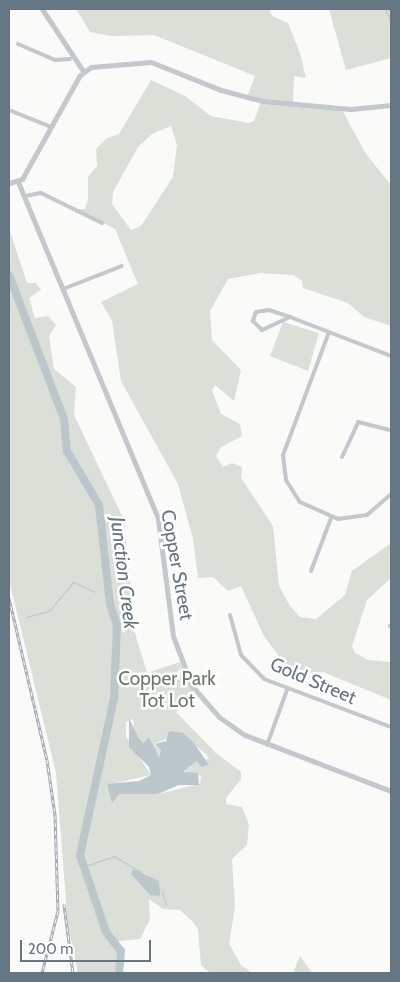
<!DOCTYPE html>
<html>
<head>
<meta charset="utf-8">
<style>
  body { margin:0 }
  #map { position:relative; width:400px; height:982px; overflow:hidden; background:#fafaf8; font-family:Cabin,sans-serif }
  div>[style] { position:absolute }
  .green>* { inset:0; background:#dadfd7 }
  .water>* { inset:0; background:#bbc7cb }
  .stream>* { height:1px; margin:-0.5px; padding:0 0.5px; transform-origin:0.5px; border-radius:0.5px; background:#bbc7cb }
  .river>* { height:8px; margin:-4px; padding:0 4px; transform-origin:4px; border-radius:4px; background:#bbc7cb }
  .minor>* { height:4px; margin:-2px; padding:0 2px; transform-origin:2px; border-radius:2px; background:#c3c8cc }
  .tertiary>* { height:5px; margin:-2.5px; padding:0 2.5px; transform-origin:2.5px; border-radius:2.5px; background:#c3c8cc }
  .rail>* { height:3px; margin-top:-1.5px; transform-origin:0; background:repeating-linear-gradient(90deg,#fff 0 4px,#a2aab0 0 8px); box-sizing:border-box; border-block:1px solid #a2aab0 }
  span { translate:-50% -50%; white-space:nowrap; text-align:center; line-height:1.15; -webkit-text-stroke:5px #fff; paint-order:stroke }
  .street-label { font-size:19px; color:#657683 }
  .park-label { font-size:19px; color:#687a64 }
  .water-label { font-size:20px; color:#60757c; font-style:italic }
  .frame { position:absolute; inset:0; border:10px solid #657683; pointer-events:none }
  .scale { position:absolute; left:20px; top:940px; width:131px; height:22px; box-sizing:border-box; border:2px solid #657683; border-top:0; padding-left:6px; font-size:15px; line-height:18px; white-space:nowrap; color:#657683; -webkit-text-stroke:4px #fff; paint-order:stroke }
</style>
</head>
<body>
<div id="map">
  <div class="green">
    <i style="clip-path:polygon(evenodd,76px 9px,269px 9px,272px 16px,288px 23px,300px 53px,306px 78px,294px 76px,293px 104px,341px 108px,366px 154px,391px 185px,391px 326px,364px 317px,348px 303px,303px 288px,302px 281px,294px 275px,260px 273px,228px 279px,210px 311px,212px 340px,241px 370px,234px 401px,215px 385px,212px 390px,221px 414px,240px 424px,242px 436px,221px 447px,216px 456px,223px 467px,232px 463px,242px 467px,241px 478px,273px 526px,279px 586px,290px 606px,300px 617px,316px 619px,345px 595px,352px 571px,391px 543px,391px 578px,367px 600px,352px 646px,355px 653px,368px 660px,391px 662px,391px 700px,323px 672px,306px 673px,286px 666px,264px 636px,241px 586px,228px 591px,213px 577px,198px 578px,193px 539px,178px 484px,121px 381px,112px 321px,101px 302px,138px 284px,115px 229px,77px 209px,85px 209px,88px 200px,88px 177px,97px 166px,96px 149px,107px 138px,119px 134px,151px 80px,185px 96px,211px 116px,249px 123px,254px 121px,261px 101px,247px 97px,255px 76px,154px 35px,112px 36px,90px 32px,76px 9px,171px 126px,177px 145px,173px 177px,141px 226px,131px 230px,112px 204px,113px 192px,138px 147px,152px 134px,171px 126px)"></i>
    <i style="clip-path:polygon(329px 9px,391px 9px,391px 58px,346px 70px)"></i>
    <i style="clip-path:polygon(evenodd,9px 228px,27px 283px,36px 283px,41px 290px,29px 298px,35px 318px,48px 316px,56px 325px,49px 336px,54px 369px,76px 387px,74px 415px,124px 520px,136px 637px,147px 673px,180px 662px,198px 696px,176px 712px,215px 752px,241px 772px,241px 779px,226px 798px,226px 804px,242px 807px,249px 825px,247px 845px,232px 859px,235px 907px,229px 944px,241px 965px,252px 973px,210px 973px,201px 965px,198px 929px,192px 921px,180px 910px,163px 909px,149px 899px,150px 919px,140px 939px,119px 941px,118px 973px,78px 973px,68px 926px,56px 773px,9px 580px,9px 228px,133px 719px,135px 733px,143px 743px,149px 738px,159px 757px,161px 750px,154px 744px,179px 733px,206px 754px,209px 759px,197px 761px,183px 773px,196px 773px,201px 777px,200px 784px,158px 794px,119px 794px,108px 789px,107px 785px,151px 775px,126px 737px,126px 722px,133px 719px)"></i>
    <i style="clip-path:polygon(283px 322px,319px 333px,308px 371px,270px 356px)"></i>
    <i style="clip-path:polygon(300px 956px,312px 973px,293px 973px)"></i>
  </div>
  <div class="water">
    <i style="clip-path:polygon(129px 718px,138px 737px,143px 743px,149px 737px,159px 757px,161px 750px,155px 744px,166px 741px,169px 731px,183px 733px,194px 743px,209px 765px,201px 767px,197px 761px,183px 772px,198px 773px,199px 785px,179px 785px,158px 794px,119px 794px,112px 803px,107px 784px,139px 781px,151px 775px,149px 767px,129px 747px)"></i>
    <i style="clip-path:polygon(133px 869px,159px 881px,160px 896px,150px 895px,131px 874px)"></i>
  </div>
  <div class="stream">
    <i style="left:385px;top:9px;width:14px;rotate:65deg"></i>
    <i style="left:105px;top:597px;width:4px;rotate:27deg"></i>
    <i style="left:26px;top:617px;width:24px;rotate:-15deg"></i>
    <i style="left:49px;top:611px;width:38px;rotate:-50deg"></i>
    <i style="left:73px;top:582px;width:24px;rotate:24deg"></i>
    <i style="left:85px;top:866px;width:31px;rotate:-19deg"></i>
    <i style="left:114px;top:856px;width:31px;rotate:31deg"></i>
    <i style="left:162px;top:891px;width:15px;rotate:74deg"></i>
  </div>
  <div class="river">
    <i style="left:9px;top:275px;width:154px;rotate:69.1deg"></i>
    <i style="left:64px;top:419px;width:32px;rotate:85deg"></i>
    <i style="left:67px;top:451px;width:63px;rotate:59.3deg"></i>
    <i style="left:99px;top:505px;width:100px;rotate:83.7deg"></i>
    <i style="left:110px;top:604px;width:22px;rotate:72deg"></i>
    <i style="left:117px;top:625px;width:73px;rotate:92.4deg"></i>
    <i style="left:114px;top:698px;width:161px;rotate:102.2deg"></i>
    <i style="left:80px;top:855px;width:81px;rotate:71.3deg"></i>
    <i style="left:106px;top:932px;width:24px;rotate:52deg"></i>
    <i style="left:121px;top:951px;width:22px;rotate:95deg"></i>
  </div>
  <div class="minor">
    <i style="left:18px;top:44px;width:40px;rotate:23.4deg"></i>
    <i style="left:55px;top:60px;width:15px;rotate:-4deg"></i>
    <i style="left:9px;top:110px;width:45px;rotate:22deg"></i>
    <i style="left:25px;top:196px;width:16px;rotate:-11deg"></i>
    <i style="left:41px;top:193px;width:68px;rotate:26.2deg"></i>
    <i style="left:63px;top:289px;width:63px;rotate:-21.3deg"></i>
    <i style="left:290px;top:317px;width:31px;rotate:155deg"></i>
    <i style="left:262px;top:330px;width:13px;rotate:-135deg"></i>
    <i style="left:253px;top:321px;width:9px;rotate:-72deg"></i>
    <i style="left:256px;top:312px;width:13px;rotate:-9deg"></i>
    <i style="left:269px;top:310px;width:22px;rotate:18deg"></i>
    <i style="left:290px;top:317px;width:108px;rotate:21.1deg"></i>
    <i style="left:329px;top:332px;width:131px;rotate:110.5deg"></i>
    <i style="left:283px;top:455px;width:25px;rotate:83deg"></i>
    <i style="left:286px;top:480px;width:26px;rotate:58deg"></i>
    <i style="left:300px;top:502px;width:42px;rotate:24.1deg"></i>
    <i style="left:338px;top:519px;width:29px;rotate:-8deg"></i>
    <i style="left:367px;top:515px;width:32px;rotate:-41deg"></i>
    <i style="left:342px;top:457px;width:38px;rotate:-65deg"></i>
    <i style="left:358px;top:422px;width:34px;rotate:14deg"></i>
    <i style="left:311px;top:571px;width:57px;rotate:-69.3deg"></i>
    <i style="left:230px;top:615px;width:41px;rotate:74.6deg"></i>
    <i style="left:241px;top:655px;width:33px;rotate:46deg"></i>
    <i style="left:264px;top:679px;width:136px;rotate:20.7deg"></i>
    <i style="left:390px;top:626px;width:1px;rotate:-45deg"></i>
    <i style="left:267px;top:745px;width:59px;rotate:-70deg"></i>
  </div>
  <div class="tertiary">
    <i style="left:42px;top:9px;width:74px;rotate:56.5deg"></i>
    <i style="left:18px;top:182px;width:365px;rotate:67.4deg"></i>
    <i style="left:158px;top:519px;width:118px;rotate:82.7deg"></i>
    <i style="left:173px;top:636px;width:53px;rotate:69.2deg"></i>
    <i style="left:192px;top:686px;width:41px;rotate:48.9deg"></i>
    <i style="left:219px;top:717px;width:32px;rotate:35deg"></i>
    <i style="left:245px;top:735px;width:156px;rotate:21deg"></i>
    <i style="left:9px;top:183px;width:14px;rotate:-17deg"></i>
    <i style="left:22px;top:179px;width:119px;rotate:-60.9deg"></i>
    <i style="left:80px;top:75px;width:14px;rotate:-36deg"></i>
    <i style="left:91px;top:67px;width:60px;rotate:-4.8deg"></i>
    <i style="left:151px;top:62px;width:75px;rotate:21.8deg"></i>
    <i style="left:221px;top:90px;width:43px;rotate:14.7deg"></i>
    <i style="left:263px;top:101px;width:88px;rotate:5.2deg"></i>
    <i style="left:351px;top:109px;width:40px;rotate:-5.7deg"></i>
  </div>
  <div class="rail">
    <i style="left:9px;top:598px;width:166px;rotate:76.8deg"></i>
    <i style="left:47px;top:760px;width:56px;rotate:81.7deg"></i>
    <i style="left:55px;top:815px;width:96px;rotate:88.2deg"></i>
    <i style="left:58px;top:911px;width:64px;rotate:104.5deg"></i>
    <i style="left:64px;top:904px;width:70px;rotate:82.6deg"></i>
  </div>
  <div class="street-label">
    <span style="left:177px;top:565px;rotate:80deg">Copper Street</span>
    <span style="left:313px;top:681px;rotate:23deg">Gold Street</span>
  </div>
  <div class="park-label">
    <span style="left:167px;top:690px">Copper Park<br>Tot Lot</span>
  </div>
  <div class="water-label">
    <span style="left:124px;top:573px;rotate:83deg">Junction Creek</span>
  </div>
  <div class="frame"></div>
  <div class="scale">200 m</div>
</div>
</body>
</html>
